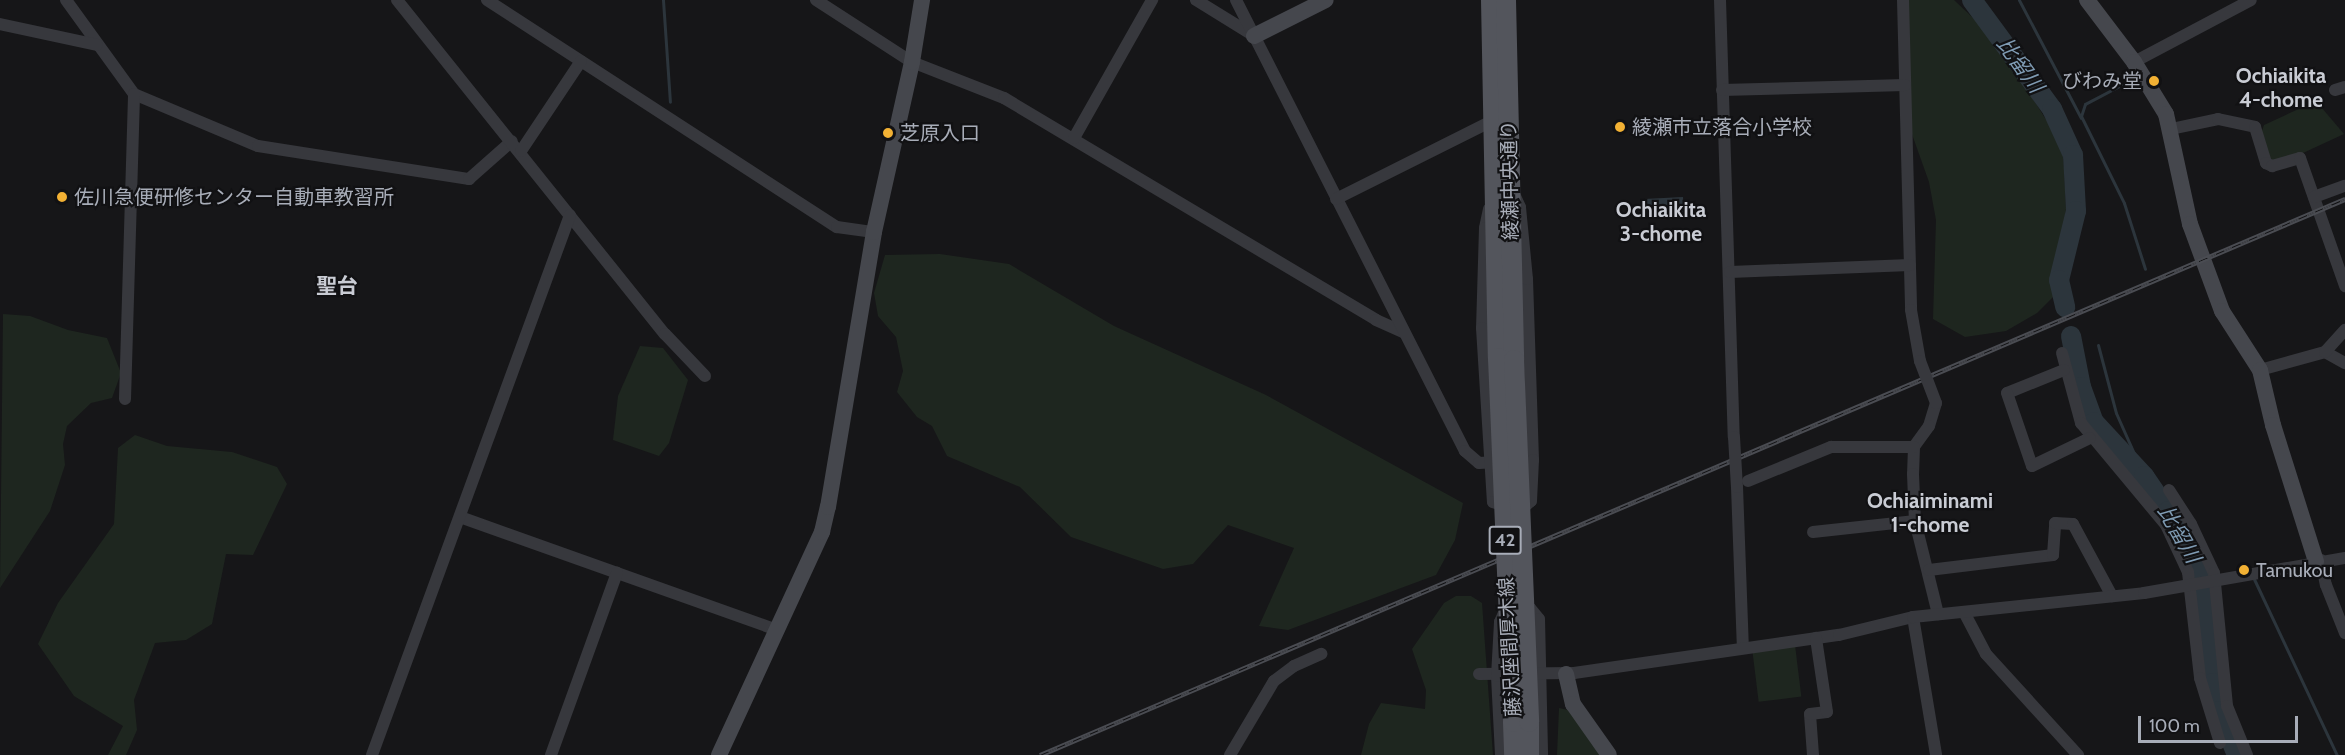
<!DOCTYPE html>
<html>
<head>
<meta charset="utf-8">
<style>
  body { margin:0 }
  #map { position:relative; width:2345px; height:755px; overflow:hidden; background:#161618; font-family:Cabin,"Noto Sans JP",sans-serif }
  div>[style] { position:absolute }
  .green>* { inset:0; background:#1e261f; transform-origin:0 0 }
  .water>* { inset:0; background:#2c353c; transform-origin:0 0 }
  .stream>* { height:3px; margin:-1.5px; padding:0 1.5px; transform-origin:1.5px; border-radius:1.5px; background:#2c353c }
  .river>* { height:20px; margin:-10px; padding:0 10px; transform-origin:10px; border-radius:10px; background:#2c353c }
  .street>* { height:12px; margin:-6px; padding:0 6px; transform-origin:6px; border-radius:6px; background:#37383d }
  .secondary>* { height:16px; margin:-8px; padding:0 8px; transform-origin:8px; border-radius:8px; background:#45474d }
  .primary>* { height:20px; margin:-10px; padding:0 10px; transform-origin:10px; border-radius:10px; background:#53555c }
  .rail>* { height:5px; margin-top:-2.5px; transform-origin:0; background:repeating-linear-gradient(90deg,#111113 0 9px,#4a4c52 0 18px); box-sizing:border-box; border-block:2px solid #4a4c52 }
  .street-bridge>* { height:12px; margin:-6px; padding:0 6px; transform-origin:6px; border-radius:6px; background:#37383d }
  .primary-bridge>* { height:20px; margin:-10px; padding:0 10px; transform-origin:10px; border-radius:10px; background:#53555c }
  .dots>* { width:16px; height:16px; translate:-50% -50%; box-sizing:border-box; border:3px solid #111113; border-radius:50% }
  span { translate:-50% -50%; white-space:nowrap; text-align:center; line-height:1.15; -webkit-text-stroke:4.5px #111113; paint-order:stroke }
  .shield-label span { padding:2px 4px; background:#111113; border:2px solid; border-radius:4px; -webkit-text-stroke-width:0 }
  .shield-label { font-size:18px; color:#a8adb8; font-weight:700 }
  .poi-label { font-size:20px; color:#a8adb8 }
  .right { translate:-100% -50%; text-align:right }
  .left { translate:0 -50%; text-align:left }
  .street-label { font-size:20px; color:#a8adb8 }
  .water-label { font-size:21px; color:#7f9bb3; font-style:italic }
  .neighbourhood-label { font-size:21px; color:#c9ccd4; font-weight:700 }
  .scale { position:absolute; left:2138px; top:716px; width:160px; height:27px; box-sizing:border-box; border:3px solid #a8adb8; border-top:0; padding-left:8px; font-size:18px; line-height:21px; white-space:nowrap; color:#a8adb8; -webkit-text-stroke:4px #111113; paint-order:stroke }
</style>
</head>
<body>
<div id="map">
  <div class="green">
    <i style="clip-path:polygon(1900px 0,1954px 0,1988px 32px,2010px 62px,2063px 147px,2066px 209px,2057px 293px,2037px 313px,2006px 331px,1965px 337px,1933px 319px,1936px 220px,1929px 182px,1908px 123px)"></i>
    <i style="clip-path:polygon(2316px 101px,2344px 134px,2303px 153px,2273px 162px,2269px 159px,2261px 134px,2264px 125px)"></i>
    <i style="clip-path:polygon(940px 254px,1009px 264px,1114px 326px,1266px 395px,1463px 503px,1455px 540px,1436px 575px,1288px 630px,1259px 626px,1294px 548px,1228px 525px,1193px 564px,1163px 569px,1071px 537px,1020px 487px,947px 456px,932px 426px,917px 417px,897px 392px,903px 371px,896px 337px,878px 316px,874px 293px,885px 255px)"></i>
    <i style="clip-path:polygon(3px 314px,30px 316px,68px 330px,107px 338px,121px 373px,112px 398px,91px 403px,67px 426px,63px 444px,65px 465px,50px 511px,0 588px)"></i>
    <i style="clip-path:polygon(640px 346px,663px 348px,688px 380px,669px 443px,659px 456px,613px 440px,618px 396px)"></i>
    <i style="clip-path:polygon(135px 435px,167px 446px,232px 452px,277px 467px,287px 484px,253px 555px,226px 554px,212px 624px,186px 640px,155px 643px,134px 700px,137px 730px,126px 755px,108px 755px,123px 726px,74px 696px,38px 644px,58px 603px,114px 524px,118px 448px)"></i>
    <i style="clip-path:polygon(1456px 596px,1471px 596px,1482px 603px,1493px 755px,1361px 755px,1369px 724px,1381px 703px,1425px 709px,1426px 690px,1412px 649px,1444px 603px)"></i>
    <i style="left:1795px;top:645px;width:52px;height:43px;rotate:83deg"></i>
    <i style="clip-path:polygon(1559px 708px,1568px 710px,1602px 755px,1557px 755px)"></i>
  </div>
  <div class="water">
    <i style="left:1683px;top:197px;width:19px;height:39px;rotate:87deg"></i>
  </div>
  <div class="stream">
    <i style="left:663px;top:0;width:102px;rotate:86.1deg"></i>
    <i style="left:2019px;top:0;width:133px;rotate:62.3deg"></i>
    <i style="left:2130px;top:76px;width:9px;rotate:126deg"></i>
    <i style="left:2125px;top:83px;width:45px;rotate:152.3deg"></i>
    <i style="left:2085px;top:104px;width:13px;rotate:108deg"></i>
    <i style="left:2081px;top:116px;width:97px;rotate:63.7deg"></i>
    <i style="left:2124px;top:203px;width:69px;rotate:72.3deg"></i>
    <i style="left:2098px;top:345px;width:70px;rotate:75.2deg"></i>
    <i style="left:2116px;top:413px;width:69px;rotate:66deg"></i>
    <i style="left:2254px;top:579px;width:195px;rotate:64.8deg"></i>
  </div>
  <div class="river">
    <i style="left:1972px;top:0;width:135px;rotate:53.7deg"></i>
    <i style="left:2052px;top:109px;width:51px;rotate:65.5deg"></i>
    <i style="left:2073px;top:155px;width:56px;rotate:86.9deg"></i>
    <i style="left:2076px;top:211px;width:71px;rotate:103.8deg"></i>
    <i style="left:2059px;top:280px;width:28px;rotate:77deg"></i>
    <i style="left:2071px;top:336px;width:52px;rotate:78.9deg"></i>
    <i style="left:2081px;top:387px;width:37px;rotate:70deg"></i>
    <i style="left:2094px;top:422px;width:74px;rotate:47.2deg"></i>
    <i style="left:2144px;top:476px;width:42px;rotate:55.6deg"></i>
    <i style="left:2168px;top:511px;width:68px;rotate:61.9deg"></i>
    <i style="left:2200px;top:571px;width:113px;rotate:83.4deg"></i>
    <i style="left:2213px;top:683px;width:29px;rotate:78deg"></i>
    <i style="left:2219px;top:711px;width:48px;rotate:67.8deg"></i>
  </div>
  <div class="street">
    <i style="left:66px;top:0;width:116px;rotate:54.1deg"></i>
    <i style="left:134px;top:94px;width:134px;rotate:22.8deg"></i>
    <i style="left:258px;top:146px;width:214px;rotate:8.9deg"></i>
    <i style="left:469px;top:179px;width:57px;rotate:-41.5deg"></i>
    <i style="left:397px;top:0;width:428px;rotate:51.3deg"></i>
    <i style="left:665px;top:334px;width:58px;rotate:46.4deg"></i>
    <i style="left:487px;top:0;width:417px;rotate:33deg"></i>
    <i style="left:837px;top:227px;width:37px;rotate:8deg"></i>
    <i style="left:816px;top:0;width:114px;rotate:32.9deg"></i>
    <i style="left:912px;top:62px;width:99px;rotate:21.4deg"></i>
    <i style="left:1004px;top:98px;width:433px;rotate:30.8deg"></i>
    <i style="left:1376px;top:320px;width:30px;rotate:24deg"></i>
    <i style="left:1196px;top:0;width:65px;rotate:31.7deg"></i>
    <i style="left:1236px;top:0;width:506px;rotate:63.08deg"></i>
    <i style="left:1465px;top:451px;width:18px;rotate:41deg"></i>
    <i style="left:1479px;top:463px;width:54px;rotate:-3.2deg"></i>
    <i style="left:1533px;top:460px;width:181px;rotate:-91.9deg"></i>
    <i style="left:1527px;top:279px;width:72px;rotate:-95.6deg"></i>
    <i style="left:1520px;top:207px;width:14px;rotate:-115deg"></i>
    <i style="left:1720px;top:0;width:437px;rotate:88.2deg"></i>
    <i style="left:1903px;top:0;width:310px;rotate:88.5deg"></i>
    <i style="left:1911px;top:310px;width:52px;rotate:80deg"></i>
    <i style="left:0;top:24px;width:99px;rotate:12.2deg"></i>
    <i style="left:2134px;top:62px;width:132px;rotate:-27.9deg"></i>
    <i style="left:1722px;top:90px;width:183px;rotate:-1.6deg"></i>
    <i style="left:2335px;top:90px;width:10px;rotate:-17deg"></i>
    <i style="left:2171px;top:129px;width:48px;rotate:-12deg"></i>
    <i style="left:2218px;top:119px;width:38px;rotate:12deg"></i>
    <i style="left:2255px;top:127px;width:38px;rotate:73deg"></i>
    <i style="left:2266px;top:163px;width:7px;rotate:27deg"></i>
    <i style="left:2272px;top:166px;width:29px;rotate:-16deg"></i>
    <i style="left:2300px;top:158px;width:136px;rotate:70.6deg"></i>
    <i style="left:1074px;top:138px;width:159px;rotate:-60.5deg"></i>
    <i style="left:521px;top:151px;width:108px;rotate:-56.3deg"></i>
    <i style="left:2314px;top:197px;width:33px;rotate:-20deg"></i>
    <i style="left:1336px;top:199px;width:174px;rotate:-26.6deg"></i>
    <i style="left:1489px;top:209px;width:19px;rotate:102deg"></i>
    <i style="left:1485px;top:228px;width:100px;rotate:91.7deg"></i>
    <i style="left:1482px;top:328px;width:174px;rotate:86.4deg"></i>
    <i style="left:1493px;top:502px;width:18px;rotate:19deg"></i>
    <i style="left:1510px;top:508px;width:14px;rotate:-4deg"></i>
    <i style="left:1524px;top:507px;width:9px;rotate:-41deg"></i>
    <i style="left:1531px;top:501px;width:41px;rotate:-87.2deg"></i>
    <i style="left:1730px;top:272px;width:180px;rotate:-2.2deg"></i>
    <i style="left:2325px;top:352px;width:23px;rotate:29deg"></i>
    <i style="left:2062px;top:353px;width:73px;rotate:74.8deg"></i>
    <i style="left:2081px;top:423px;width:133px;rotate:50.2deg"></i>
    <i style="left:2166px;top:525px;width:52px;rotate:64.9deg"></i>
    <i style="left:2188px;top:572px;width:107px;rotate:83.5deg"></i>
    <i style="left:2200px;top:678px;width:68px;rotate:72.9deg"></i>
    <i style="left:2064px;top:370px;width:61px;rotate:158deg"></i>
    <i style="left:2007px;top:393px;width:77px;rotate:71.1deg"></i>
    <i style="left:2032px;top:466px;width:64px;rotate:-25.8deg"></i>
    <i style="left:2260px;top:370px;width:67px;rotate:-15.5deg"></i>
    <i style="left:2325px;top:352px;width:30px;rotate:-48deg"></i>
    <i style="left:125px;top:399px;width:305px;rotate:-88.3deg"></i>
    <i style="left:1936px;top:403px;width:24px;rotate:107deg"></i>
    <i style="left:1929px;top:426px;width:26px;rotate:126deg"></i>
    <i style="left:1914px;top:447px;width:27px;rotate:92deg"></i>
    <i style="left:1913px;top:474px;width:47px;rotate:87.6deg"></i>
    <i style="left:1915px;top:521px;width:96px;rotate:76.1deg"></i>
    <i style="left:1748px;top:481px;width:90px;rotate:-22.3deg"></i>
    <i style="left:1831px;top:447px;width:83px"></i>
    <i style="left:1737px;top:487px;width:160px;rotate:87.9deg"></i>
    <i style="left:2169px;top:490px;width:40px;rotate:57.1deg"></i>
    <i style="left:2191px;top:524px;width:54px;rotate:64.9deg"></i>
    <i style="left:2214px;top:573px;width:134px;rotate:84.4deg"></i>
    <i style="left:2227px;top:706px;width:53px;rotate:67.8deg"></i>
    <i style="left:460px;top:517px;width:334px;rotate:19.6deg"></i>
    <i style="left:1813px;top:532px;width:103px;rotate:-6.2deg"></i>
    <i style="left:2321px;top:560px;width:25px;rotate:79deg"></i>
    <i style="left:2326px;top:585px;width:52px;rotate:68.4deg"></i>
    <i style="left:1929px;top:570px;width:125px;rotate:-6.9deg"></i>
    <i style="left:2053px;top:555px;width:32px;rotate:-86deg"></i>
    <i style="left:2055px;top:523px;width:18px;rotate:3deg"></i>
    <i style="left:2073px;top:524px;width:82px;rotate:61.6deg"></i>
    <i style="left:1519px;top:606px;width:11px;rotate:10deg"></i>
    <i style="left:1530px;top:608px;width:14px;rotate:51deg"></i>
    <i style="left:1539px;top:619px;width:136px;rotate:88.7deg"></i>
    <i style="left:1964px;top:612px;width:47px;rotate:62.4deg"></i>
    <i style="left:1986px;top:654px;width:137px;rotate:47.7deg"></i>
    <i style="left:1913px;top:617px;width:140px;rotate:80.5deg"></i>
    <i style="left:1479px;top:674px;width:95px;rotate:-0.6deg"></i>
    <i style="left:1574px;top:673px;width:268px;rotate:-8.2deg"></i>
    <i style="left:1839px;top:635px;width:76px;rotate:-13.7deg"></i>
    <i style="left:1913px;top:617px;width:232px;rotate:-5.9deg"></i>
    <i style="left:2144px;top:593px;width:204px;rotate:-9.9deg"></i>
    <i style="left:372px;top:755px;width:575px;rotate:-69.86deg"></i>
    <i style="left:551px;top:755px;width:194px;rotate:-70.1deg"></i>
    <i style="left:1230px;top:755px;width:86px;rotate:-59.3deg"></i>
    <i style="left:1274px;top:681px;width:25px;rotate:-37deg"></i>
    <i style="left:1294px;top:666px;width:30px;rotate:-24deg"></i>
    <i style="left:1501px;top:755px;width:79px;rotate:-92.9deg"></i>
    <i style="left:1497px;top:676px;width:54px;rotate:-86.8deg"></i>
    <i style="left:1500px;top:622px;width:10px;rotate:-66deg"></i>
    <i style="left:1813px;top:755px;width:41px;rotate:-94.2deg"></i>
    <i style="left:1810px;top:714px;width:17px;rotate:-7deg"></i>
    <i style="left:1827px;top:712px;width:75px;rotate:-98.5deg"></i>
  </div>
  <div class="secondary">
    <i style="left:2087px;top:0;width:78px;rotate:52.8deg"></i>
    <i style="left:2134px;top:62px;width:61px;rotate:58.4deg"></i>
    <i style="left:2166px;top:114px;width:113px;rotate:77.7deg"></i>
    <i style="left:2190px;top:224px;width:93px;rotate:69.8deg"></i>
    <i style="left:2222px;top:311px;width:70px;rotate:57.2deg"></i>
    <i style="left:2260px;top:370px;width:57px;rotate:76.7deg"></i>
    <i style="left:2273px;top:425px;width:143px;rotate:72.5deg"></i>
    <i style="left:1254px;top:36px;width:80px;rotate:-26.6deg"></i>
    <i style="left:1566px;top:674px;width:31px;rotate:77deg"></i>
    <i style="left:1573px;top:704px;width:62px;rotate:54.8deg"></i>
    <i style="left:719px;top:755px;width:246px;rotate:-65.2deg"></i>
    <i style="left:822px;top:532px;width:26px;rotate:-77deg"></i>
    <i style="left:828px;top:507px;width:279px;rotate:-80.5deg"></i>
    <i style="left:874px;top:232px;width:174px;rotate:-77.4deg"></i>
    <i style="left:912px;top:62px;width:63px;rotate:-80.8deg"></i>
  </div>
  <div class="primary">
    <i style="left:1491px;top:0;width:358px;rotate:88.9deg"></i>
    <i style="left:1506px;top:0;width:360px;rotate:88.7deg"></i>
    <i style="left:1513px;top:722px;width:33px;rotate:88deg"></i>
    <i style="left:1529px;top:722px;width:33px;rotate:90deg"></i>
  </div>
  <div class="rail">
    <i style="left:1040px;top:755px;width:1419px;rotate:-23.08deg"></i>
  </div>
  <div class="street-bridge">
    <i style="left:1920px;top:361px;width:45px;rotate:69.1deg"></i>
    <i style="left:1734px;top:437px;width:50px;rotate:86.6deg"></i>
  </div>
  <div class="primary-bridge">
    <i style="left:1498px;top:358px;width:364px;rotate:87.6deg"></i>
    <i style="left:1514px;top:360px;width:362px;rotate:87.6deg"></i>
  </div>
  <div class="dots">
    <i style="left:2154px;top:81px;background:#f2b134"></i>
    <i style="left:1620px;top:127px;background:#f2b134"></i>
    <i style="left:888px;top:133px;background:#f2b134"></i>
    <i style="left:62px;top:197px;background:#f2b134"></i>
    <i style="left:2244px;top:570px;background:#f2b134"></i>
  </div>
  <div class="shield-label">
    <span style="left:1505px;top:540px">42</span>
  </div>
  <div class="poi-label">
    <span class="right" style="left:2142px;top:81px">びわみ堂</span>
    <span class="left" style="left:1632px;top:127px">綾瀬市立落合小学校</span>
    <span class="left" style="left:900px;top:133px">芝原入口</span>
    <span class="left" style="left:74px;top:197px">佐川急便研修センター自動車教習所</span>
    <span class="left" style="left:2256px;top:570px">Tamukou</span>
  </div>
  <div class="street-label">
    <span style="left:1510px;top:180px;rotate:-91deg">綾瀬中央通り</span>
    <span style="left:1510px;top:647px;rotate:-93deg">藤沢座間厚木線</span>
  </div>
  <div class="water-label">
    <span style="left:2020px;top:65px;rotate:54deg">比留川</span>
    <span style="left:2179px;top:534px;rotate:60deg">比留川</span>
  </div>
  <div class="neighbourhood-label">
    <span style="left:2281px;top:88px">Ochiaikita<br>4-chome</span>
    <span style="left:1661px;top:222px">Ochiaikita<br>3-chome</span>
    <span style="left:337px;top:286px">聖台</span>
    <span style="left:1930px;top:513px">Ochiaiminami<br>1-chome</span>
  </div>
  <div class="scale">100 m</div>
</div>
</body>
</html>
